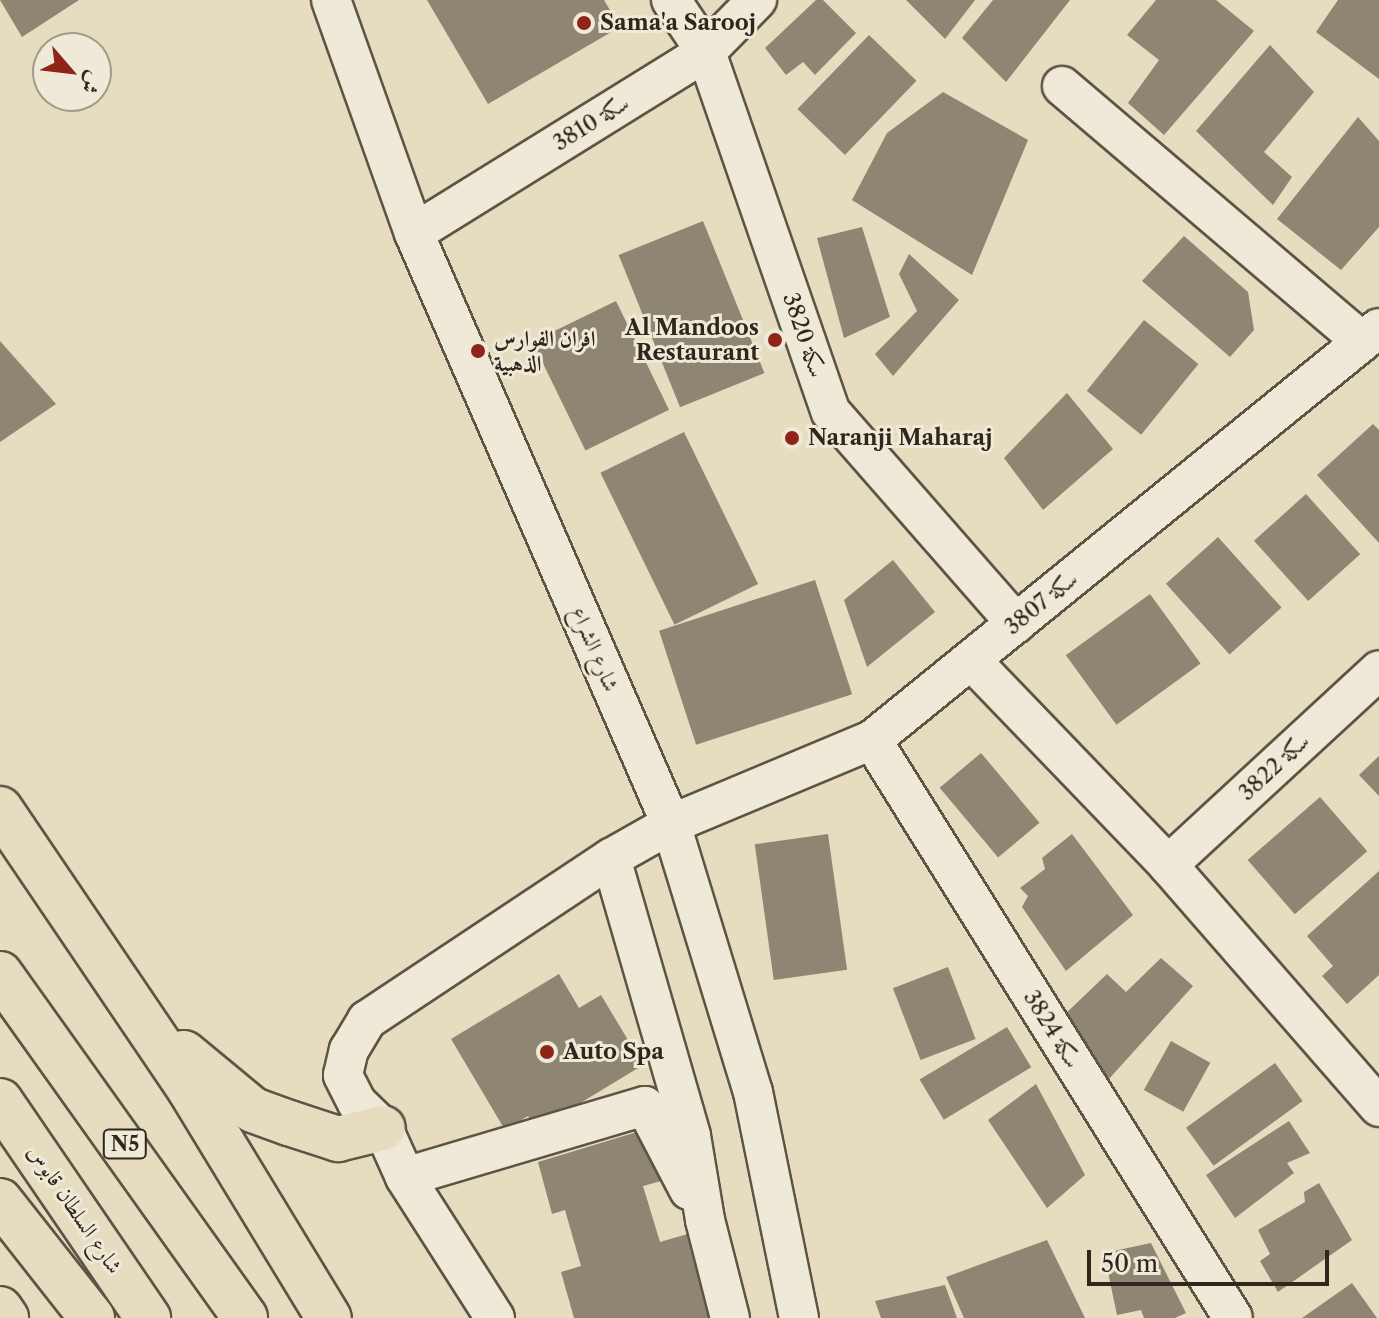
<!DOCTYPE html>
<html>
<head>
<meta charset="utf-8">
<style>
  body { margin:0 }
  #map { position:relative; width:1379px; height:1318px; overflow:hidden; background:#e6ddc1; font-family:"Libre Caslon Text",Amiri,serif }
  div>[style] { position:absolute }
  .building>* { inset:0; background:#8e8572; transform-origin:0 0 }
  .roads { filter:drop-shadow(2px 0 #5d5446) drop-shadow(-2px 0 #5d5446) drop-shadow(0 2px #5d5446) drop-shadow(0 -2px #5d5446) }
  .minor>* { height:38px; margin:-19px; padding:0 19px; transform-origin:19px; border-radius:19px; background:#efe9d7 }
  .highway>* { height:44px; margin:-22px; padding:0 22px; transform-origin:22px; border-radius:22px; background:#e6ddc1 }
  .dots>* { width:22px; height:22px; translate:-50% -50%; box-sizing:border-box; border:4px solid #efe9d7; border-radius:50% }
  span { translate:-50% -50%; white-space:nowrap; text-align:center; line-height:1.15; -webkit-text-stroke:6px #efe9d7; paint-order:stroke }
  .shield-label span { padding:2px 6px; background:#efe9d7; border:2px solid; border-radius:6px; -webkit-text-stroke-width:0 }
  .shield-label { font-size:20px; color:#2f261d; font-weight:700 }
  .poi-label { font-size:22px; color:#2f261d; font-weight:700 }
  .left { translate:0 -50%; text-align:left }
  .right { translate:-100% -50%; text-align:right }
  .street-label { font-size:22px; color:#2f261d }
  .north { position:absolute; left:32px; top:32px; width:80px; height:80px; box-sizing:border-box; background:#efe9d7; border:2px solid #a29b8d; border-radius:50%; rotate:118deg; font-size:22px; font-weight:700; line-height:32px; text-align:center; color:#2f261d }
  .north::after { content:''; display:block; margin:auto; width:28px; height:36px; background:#8f2418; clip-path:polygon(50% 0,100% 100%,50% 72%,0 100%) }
  .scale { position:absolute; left:1087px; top:1250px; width:242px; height:36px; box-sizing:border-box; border:4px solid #2f261d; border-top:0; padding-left:10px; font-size:24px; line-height:28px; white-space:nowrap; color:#2f261d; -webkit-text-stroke:6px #efe9d7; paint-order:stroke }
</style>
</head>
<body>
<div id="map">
  <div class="building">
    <i style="clip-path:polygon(0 0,79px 0,22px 37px)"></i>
    <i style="clip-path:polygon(427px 0,604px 0,620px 27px,488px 104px)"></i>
    <i style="clip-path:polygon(816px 0,823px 0,856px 33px,815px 75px,803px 62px,786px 75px,765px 48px)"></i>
    <i style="clip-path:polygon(906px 0,975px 0,945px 39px)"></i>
    <i style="clip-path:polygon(993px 0,1070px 0,1006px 82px,962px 38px)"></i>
    <i style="clip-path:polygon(1156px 0,1216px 0,1254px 31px,1164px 135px,1128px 103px,1159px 60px,1127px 35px)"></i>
    <i style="clip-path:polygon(1338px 0,1379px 0,1379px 79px,1316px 32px)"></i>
    <i style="left:869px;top:35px;width:66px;height:103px;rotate:44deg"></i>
    <i style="clip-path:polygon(1270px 45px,1314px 92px,1264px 152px,1292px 177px,1273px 205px,1196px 131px)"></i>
    <i style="clip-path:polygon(943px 92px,1028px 140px,972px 275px,852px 200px,887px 133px)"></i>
    <i style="clip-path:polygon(1358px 117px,1379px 141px,1379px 227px,1341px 270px,1277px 219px)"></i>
    <i style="left:703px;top:221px;width:164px;height:91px;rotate:68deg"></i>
    <i style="clip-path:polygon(862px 227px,890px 317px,844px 338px,817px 238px)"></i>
    <i style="clip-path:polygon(1184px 236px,1248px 292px,1254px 330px,1230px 357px,1142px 281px)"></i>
    <i style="clip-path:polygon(909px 254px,959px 300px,893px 376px,875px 354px,917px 311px,899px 274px)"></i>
    <i style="left:616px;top:301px;width:121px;height:93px;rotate:64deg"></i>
    <i style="left:1144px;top:320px;width:70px;height:91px;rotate:39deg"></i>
    <i style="clip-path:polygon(0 341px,56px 404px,0 442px)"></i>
    <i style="clip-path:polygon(1067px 393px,1113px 449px,1043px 510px,1004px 458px)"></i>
    <i style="clip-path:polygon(1373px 424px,1379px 430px,1379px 543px,1317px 475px)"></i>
    <i style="left:684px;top:432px;width:169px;height:93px;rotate:64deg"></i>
    <i style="left:1306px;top:494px;width:81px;height:70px;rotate:48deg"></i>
    <i style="left:1218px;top:537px;width:95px;height:70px;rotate:48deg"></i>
    <i style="clip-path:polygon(893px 560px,935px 612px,867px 667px,844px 600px)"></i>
    <i style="left:815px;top:580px;width:120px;height:164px;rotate:72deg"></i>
    <i style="left:1150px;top:594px;width:86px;height:104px;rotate:54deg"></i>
    <i style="left:981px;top:753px;width:91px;height:54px;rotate:50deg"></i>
    <i style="clip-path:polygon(1379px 756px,1379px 796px,1359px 775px)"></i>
    <i style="left:1320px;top:797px;width:72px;height:96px;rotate:49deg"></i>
    <i style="left:828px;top:834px;width:137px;height:74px;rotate:82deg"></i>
    <i style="clip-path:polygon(1072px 834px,1133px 915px,1066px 971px,1022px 907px,1028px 896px,1020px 888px,1045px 869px,1042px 858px)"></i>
    <i style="clip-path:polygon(1379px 871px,1379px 975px,1347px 1004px,1322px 976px,1333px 966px,1307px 936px)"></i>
    <i style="clip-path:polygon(1161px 958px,1193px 986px,1108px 1080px,1060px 1019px,1107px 974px,1126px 992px)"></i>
    <i style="left:948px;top:967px;width:77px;height:59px;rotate:69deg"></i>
    <i style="clip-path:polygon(559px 974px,579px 1008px,601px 995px,643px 1065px,536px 1130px,528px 1116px,505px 1130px,451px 1039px)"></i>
    <i style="left:1007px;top:1027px;width:47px;height:102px;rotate:59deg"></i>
    <i style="left:1171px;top:1041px;width:45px;height:56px;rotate:29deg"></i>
    <i style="left:1275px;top:1063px;width:47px;height:110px;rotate:54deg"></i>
    <i style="clip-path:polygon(1036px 1084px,1085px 1175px,1047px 1208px,988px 1120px)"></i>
    <i style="clip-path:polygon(1289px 1121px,1310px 1153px,1287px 1163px,1294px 1173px,1235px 1218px,1206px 1175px)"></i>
    <i style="clip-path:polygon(650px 1128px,665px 1180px,643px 1186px,660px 1242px,691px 1233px,719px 1318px,574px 1318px,561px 1272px,581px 1266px,565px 1210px,552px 1214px,538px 1162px)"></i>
    <i style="clip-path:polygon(1319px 1183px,1352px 1240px,1278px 1292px,1260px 1261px,1270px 1254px,1258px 1230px,1305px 1202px,1304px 1192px)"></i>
    <i style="clip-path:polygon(1047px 1240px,1085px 1318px,964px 1318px,946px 1277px)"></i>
    <i style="clip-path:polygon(1151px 1243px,1186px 1313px,1175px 1318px,1144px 1318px,1141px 1310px,1117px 1315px,1104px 1253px)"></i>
    <i style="clip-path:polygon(1352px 1283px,1377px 1318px,1302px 1318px)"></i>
    <i style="clip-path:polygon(945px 1285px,957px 1318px,881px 1318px,875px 1301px)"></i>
  </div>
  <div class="roads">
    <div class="minor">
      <i style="left:331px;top:0;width:247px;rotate:70.4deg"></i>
      <i style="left:414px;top:233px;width:644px;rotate:66.5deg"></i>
      <i style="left:671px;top:824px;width:280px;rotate:73deg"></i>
      <i style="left:753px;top:1092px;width:231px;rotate:78.5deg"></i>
      <i style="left:671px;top:0;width:63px;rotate:56.1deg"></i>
      <i style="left:706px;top:52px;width:381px;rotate:70.9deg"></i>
      <i style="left:831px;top:412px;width:281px;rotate:48.8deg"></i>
      <i style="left:1062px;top:86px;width:394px;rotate:40.4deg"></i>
      <i style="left:414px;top:233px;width:344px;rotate:-31.8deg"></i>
      <i style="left:706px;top:52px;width:73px;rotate:-45.6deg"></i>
      <i style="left:971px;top:660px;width:284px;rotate:46.1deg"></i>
      <i style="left:1168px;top:865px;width:321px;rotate:48.9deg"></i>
      <i style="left:872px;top:740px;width:681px;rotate:58.01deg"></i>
      <i style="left:611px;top:858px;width:289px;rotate:73.9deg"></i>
      <i style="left:691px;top:1136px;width:85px;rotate:80.5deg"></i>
      <i style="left:705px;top:1220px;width:101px;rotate:75.7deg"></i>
      <i style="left:1168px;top:865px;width:287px;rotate:-42.7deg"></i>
      <i style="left:405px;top:1177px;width:250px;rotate:-16.5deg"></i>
      <i style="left:645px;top:1106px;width:95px;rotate:62.4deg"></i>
      <i style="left:495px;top:1318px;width:167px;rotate:-122.6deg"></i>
      <i style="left:405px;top:1177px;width:54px;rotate:-114.2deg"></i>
      <i style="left:383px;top:1128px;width:36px;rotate:-136deg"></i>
      <i style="left:357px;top:1103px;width:31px;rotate:-117deg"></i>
      <i style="left:343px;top:1075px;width:26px;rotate:-77deg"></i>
      <i style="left:349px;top:1050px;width:35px;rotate:-59deg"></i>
      <i style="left:367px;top:1020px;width:293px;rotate:-33.6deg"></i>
      <i style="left:611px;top:858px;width:69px;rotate:-29.5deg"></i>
      <i style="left:671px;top:824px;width:218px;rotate:-22.7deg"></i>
      <i style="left:872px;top:740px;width:653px;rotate:-39.1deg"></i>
    </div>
    <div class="highway">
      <i style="left:0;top:809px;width:337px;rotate:55.9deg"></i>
      <i style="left:189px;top:1088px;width:269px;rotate:58.7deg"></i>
      <i style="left:0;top:974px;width:422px;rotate:54.5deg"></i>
      <i style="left:184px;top:1053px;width:89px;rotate:39.6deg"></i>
      <i style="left:253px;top:1110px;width:38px;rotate:20deg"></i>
      <i style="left:289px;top:1123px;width:52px;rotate:18.1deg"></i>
      <i style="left:338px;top:1139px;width:46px;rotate:-13.7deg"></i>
      <i style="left:0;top:1101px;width:263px;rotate:55.7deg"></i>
      <i style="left:0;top:1201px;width:149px;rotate:51.8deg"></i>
      <i style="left:0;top:1309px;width:11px;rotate:56deg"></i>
    </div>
  </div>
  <div class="dots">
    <i style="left:584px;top:23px;background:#8f2418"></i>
    <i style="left:775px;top:340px;background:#8f2418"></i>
    <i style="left:478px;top:351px;background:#8f2418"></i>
    <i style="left:792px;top:438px;background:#8f2418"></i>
    <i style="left:547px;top:1052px;background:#8f2418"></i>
  </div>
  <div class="shield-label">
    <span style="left:125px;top:1144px">N5</span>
  </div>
  <div class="poi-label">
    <span class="left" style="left:600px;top:23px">Sama'a Sarooj</span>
    <span class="right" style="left:759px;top:340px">Al Mandoos<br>Restaurant</span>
    <span class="left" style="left:494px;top:351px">افران الفوارس<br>الذهبية</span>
    <span class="left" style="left:808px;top:438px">Naranji Maharaj</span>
    <span class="left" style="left:563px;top:1052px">Auto Spa</span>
  </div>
  <div class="street-label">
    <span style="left:591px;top:123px;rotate:-32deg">سكة 3810</span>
    <span style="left:804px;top:335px;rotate:71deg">سكة 3820</span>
    <span style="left:1041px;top:603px;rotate:-39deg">سكة 3807</span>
    <span style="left:595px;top:649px;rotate:67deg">شارع الشراع</span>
    <span style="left:1274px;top:767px;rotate:-43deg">سكة 3822</span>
    <span style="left:1052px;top:1029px;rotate:58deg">سكة 3824</span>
    <span style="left:75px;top:1209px;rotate:56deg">شارع السلطان قابوس</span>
  </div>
  <div class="north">ش</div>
  <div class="scale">50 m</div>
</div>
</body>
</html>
